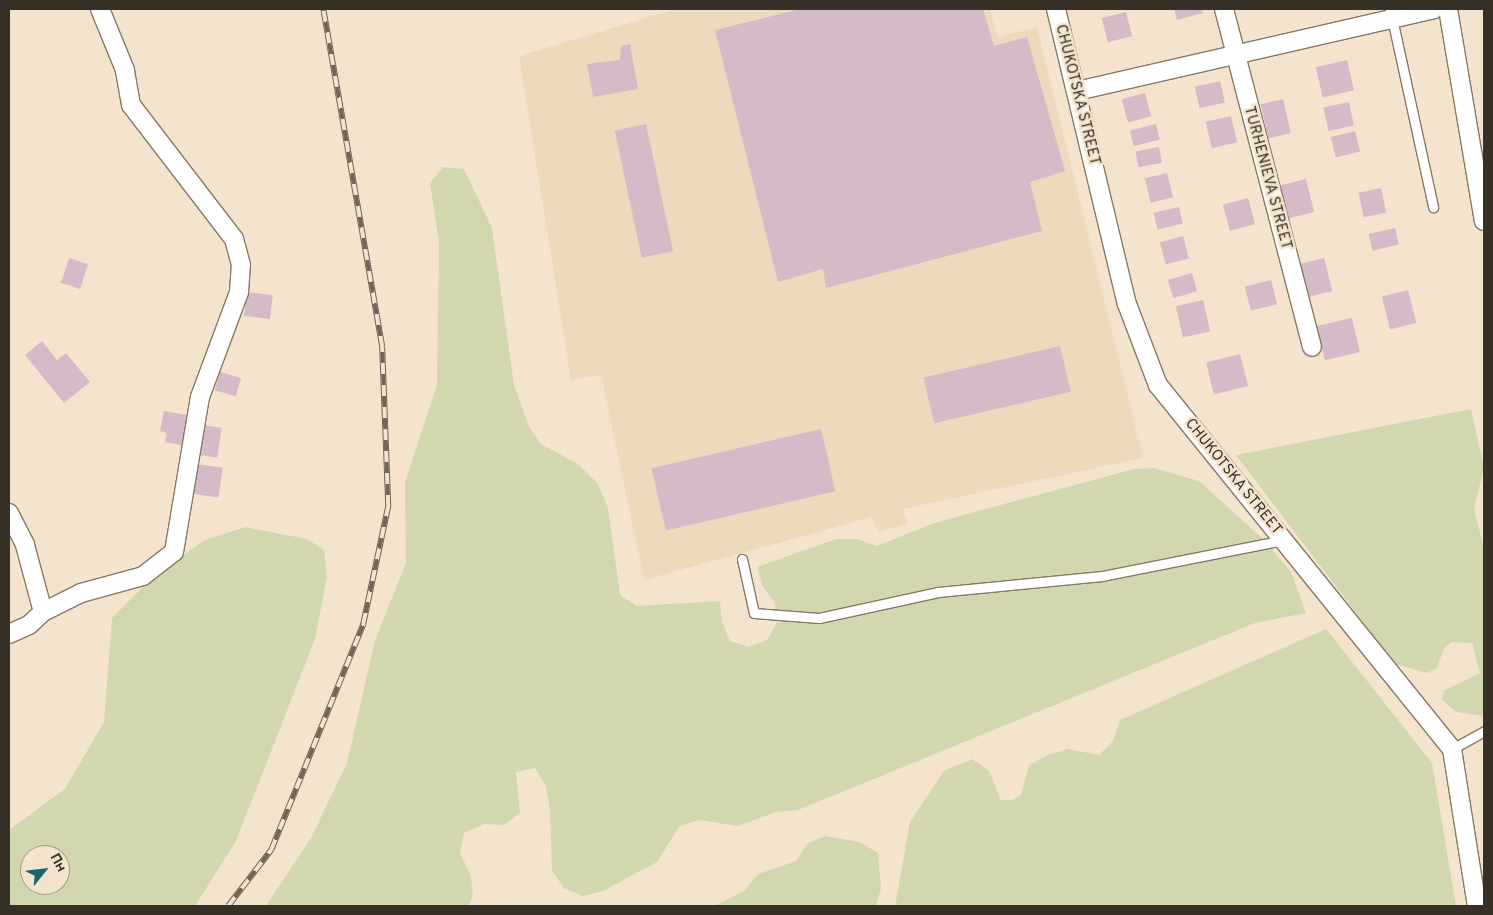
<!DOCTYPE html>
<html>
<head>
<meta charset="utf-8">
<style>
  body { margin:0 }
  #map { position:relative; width:1493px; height:915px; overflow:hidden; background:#f4e4cd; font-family:Overpass,sans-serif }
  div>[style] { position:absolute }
  .built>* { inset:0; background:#edd9bc }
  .green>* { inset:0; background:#d2d7b0 }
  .building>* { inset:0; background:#d5bac7; transform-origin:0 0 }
  .roads { filter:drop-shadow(1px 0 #877863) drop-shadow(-1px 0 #877863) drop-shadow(0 1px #877863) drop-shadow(0 -1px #877863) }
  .lane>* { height:9px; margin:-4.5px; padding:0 4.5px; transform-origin:4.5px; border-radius:4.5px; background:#fff }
  .street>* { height:18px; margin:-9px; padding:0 9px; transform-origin:9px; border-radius:9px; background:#fff }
  .rail>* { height:5.5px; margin-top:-2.75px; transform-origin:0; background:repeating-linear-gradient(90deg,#f4e4cd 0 11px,#6f6659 0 22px); box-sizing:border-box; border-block:1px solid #6f6659 }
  span { translate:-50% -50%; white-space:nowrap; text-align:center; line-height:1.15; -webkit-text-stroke:5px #f4e4cd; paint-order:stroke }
  .street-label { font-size:15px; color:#363027 }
  .frame { position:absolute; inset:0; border:10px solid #363027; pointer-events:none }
  .north { position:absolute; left:20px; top:845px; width:50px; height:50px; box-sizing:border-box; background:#f4e4cd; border:1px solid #a89c8b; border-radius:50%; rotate:61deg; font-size:14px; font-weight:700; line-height:20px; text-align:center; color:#363027 }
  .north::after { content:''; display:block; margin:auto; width:18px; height:22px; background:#19656e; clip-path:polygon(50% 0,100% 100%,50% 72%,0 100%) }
</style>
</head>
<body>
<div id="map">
  <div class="built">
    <i style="clip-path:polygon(676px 9px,990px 9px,998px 37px,1037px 27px,1143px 458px,903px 509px,908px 524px,878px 532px,872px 517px,644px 580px,601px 375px,571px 380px,519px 56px)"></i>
  </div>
  <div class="green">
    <i style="clip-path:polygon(443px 167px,464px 169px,492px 228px,514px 385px,529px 427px,541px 444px,578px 464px,598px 484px,608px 508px,620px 595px,637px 606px,720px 601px,722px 622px,730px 641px,749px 647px,767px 640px,777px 623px,775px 603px,763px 587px,757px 567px,836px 539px,857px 539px,877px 546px,934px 523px,1134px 469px,1154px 468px,1199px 481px,1264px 540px,1291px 572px,1306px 613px,1255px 623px,798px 810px,776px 812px,738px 826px,698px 820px,679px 827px,657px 862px,603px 891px,583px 896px,564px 888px,552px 871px,550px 810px,546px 786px,535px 768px,516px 772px,520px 813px,504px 825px,484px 824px,464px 833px,460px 853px,471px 876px,473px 896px,468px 906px,266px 906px,311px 838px,347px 763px,375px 640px,406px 563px,405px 482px,437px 385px,439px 243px,430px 183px)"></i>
    <i style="clip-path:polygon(1471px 409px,1484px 468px,1474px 509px,1484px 548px,1484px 716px,1456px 712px,1441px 699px,1445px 690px,1480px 673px,1472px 643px,1452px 642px,1444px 648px,1437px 668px,1427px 673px,1395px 664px,1236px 455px)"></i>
    <i style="clip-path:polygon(evenodd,245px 527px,307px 539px,324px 550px,327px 577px,315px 639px,236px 841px,195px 906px,9px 906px,9px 830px,65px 789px,104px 722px,112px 618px,155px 575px,205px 540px,245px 527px,30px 855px,60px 855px,60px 885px,30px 885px,30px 855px)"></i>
    <i style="clip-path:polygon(1326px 629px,1432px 763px,1456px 906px,895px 906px,910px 822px,944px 771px,972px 759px,989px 771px,1001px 800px,1012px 800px,1021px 795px,1029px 765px,1048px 755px,1068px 749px,1099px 755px,1113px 741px,1120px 720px)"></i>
    <i style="clip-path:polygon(825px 836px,860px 842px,878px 853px,881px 888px,876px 906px,715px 906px,744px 891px,758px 874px,796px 861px,807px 844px)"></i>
  </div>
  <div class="building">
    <i style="clip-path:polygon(800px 9px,983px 9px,994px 46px,1027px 37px,1065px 171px,1030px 182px,1042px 231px,826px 288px,823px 269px,778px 282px,715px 30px)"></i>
    <i style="clip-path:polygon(1174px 9px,1202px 9px,1203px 13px,1177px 20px)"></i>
    <i style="left:1126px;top:12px;width:25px;height:25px;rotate:76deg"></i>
    <i style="clip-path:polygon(630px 44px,638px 89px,593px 97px,587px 64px,620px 60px,621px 46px)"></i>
    <i style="left:1347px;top:60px;width:31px;height:32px;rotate:77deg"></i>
    <i style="left:1220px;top:81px;width:22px;height:26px;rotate:77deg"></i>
    <i style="left:1145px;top:93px;width:24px;height:24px;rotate:75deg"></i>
    <i style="left:1283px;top:99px;width:35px;height:23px;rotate:77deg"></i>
    <i style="left:1349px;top:102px;width:24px;height:26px;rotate:78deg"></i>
    <i style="left:1231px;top:116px;width:27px;height:26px;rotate:77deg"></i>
    <i style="left:646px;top:124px;width:130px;height:32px;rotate:78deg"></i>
    <i style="left:1156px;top:124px;width:16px;height:27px;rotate:76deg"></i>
    <i style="left:1355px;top:131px;width:21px;height:25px;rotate:76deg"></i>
    <i style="left:1159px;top:147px;width:16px;height:24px;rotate:79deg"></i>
    <i style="left:1167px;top:173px;width:25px;height:23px;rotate:76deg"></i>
    <i style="left:1306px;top:179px;width:34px;height:27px;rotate:76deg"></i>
    <i style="left:1381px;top:188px;width:25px;height:23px;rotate:78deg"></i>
    <i style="left:1248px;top:198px;width:27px;height:26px;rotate:75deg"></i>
    <i style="left:1179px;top:207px;width:17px;height:26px;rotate:77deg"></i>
    <i style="left:1395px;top:228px;width:17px;height:27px;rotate:77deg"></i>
    <i style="left:1183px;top:236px;width:23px;height:24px;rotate:75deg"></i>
    <i style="left:69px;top:258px;width:20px;height:26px;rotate:18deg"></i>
    <i style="left:1324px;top:258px;width:34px;height:26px;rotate:76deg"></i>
    <i style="left:1192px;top:273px;width:19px;height:25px;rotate:74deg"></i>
    <i style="left:1271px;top:280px;width:25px;height:27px;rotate:76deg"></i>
    <i style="left:1408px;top:290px;width:34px;height:27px;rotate:76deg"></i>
    <i style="left:247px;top:292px;width:26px;height:24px;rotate:7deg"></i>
    <i style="left:1203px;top:300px;width:32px;height:28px;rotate:77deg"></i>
    <i style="left:1352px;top:318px;width:35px;height:36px;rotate:77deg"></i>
    <i style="clip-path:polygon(42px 341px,57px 360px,66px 353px,90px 382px,64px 403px,25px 355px)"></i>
    <i style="left:1060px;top:346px;width:47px;height:140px;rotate:77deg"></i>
    <i style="left:1240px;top:354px;width:33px;height:35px;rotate:76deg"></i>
    <i style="left:220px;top:372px;width:22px;height:19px;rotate:16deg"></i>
    <i style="clip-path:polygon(164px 411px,192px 416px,186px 446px,165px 442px,167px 433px,160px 431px)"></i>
    <i style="left:203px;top:425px;width:19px;height:30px;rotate:9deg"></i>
    <i style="left:821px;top:429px;width:64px;height:174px;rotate:77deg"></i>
    <i style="left:196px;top:464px;width:27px;height:30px;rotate:8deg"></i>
  </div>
  <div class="roads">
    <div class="lane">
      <i style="left:1390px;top:9px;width:203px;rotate:77.7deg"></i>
      <i style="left:742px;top:559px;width:55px;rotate:77.5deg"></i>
      <i style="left:754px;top:613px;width:65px;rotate:4.4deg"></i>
      <i style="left:819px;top:618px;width:122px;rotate:-12.3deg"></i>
      <i style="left:938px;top:592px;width:165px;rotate:-5.6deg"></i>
      <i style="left:1102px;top:576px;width:185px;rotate:-11.2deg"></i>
      <i style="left:1452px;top:749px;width:37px;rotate:-29deg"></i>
    </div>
    <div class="street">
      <i style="left:1056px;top:9px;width:303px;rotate:76.5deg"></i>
      <i style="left:1127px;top:304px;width:87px;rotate:69.1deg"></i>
      <i style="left:1158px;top:385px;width:468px;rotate:51.1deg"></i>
      <i style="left:1452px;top:749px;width:159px;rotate:81deg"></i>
      <i style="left:1224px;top:9px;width:349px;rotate:75.4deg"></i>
      <i style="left:1448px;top:9px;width:215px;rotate:80.4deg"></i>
      <i style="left:1077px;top:91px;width:366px;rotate:-12.9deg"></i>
      <i style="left:9px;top:513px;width:36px;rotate:63deg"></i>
      <i style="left:25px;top:545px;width:69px;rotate:75deg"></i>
      <i style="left:43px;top:612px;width:19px;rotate:137deg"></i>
      <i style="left:29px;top:625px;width:22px;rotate:156deg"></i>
      <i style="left:43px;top:612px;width:42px;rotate:-26.6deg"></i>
      <i style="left:81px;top:593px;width:64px;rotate:-15.3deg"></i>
      <i style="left:143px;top:576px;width:39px;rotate:-38deg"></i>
      <i style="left:174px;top:552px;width:157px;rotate:-80.5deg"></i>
      <i style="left:200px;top:397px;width:112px;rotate:-69.6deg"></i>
      <i style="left:239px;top:292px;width:27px;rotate:-86deg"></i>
      <i style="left:241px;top:265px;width:27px;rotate:-105deg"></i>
      <i style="left:234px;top:239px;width:169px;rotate:-127.5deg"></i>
      <i style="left:131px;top:105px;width:36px;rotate:-100deg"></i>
      <i style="left:125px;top:70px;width:66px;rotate:-112.3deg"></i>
    </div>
  </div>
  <div class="rail">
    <i style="left:228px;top:906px;width:71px;rotate:-52.5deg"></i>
    <i style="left:271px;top:850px;width:244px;rotate:-67.8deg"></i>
    <i style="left:363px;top:624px;width:121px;rotate:-78deg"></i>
    <i style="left:388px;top:506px;width:159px;rotate:-92.2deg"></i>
    <i style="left:382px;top:347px;width:343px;rotate:-99.9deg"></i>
  </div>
  <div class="street-label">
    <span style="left:1077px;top:95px;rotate:76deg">CHUKOTSKA STREET</span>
    <span style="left:1267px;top:178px;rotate:75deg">TURHENIEVA STREET</span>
    <span style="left:1233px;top:477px;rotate:51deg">CHUKOTSKA STREET</span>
  </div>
  <div class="frame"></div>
  <div class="north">Пн</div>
</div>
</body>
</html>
